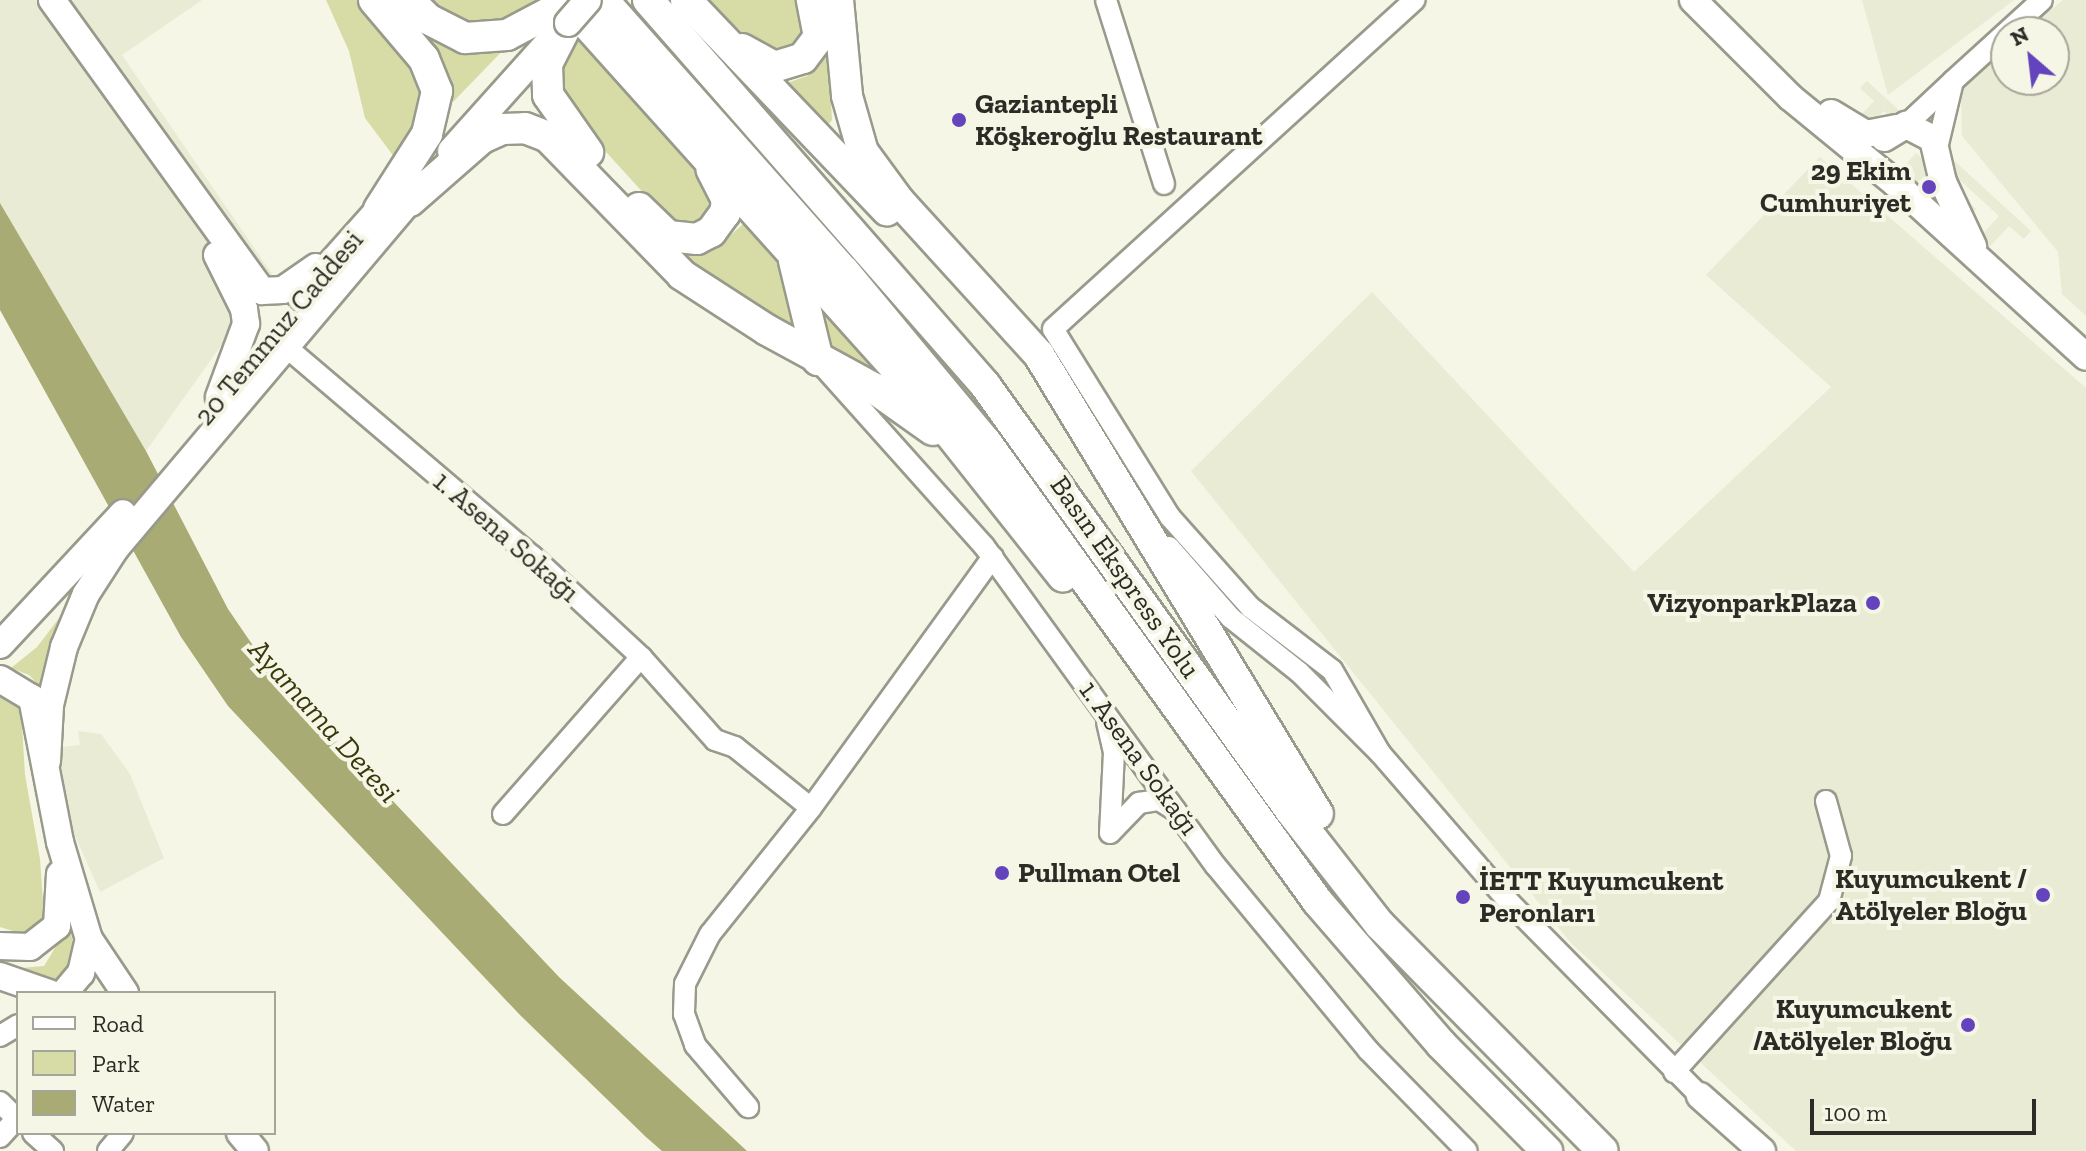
<!DOCTYPE html>
<html>
<head>
<meta charset="utf-8">
<style>
  body { margin:0 }
  #map { position:relative; width:2086px; height:1151px; overflow:hidden; background:#f5f6e6; font-family:"Zilla Slab",serif }
  div>[style] { position:absolute }
  .built>* { inset:0; background:#e9ebd4 }
  .green>* { inset:0; background:#d7dba6 }
  .water>* { inset:0; background:#a8ab73 }
  .roads { filter:drop-shadow(2px 0 #989a8b) drop-shadow(-2px 0 #989a8b) drop-shadow(0 2px #989a8b) drop-shadow(0 -2px #989a8b) }
  .minor>* { height:20px; margin:-10px; padding:0 10px; transform-origin:10px; border-radius:10px; background:#fff }
  .major>* { height:26px; margin:-13px; padding:0 13px; transform-origin:13px; border-radius:13px; background:#fff }
  .highway>* { height:30px; margin:-15px; padding:0 15px; transform-origin:15px; border-radius:15px; background:#fff }
  .bridges { filter:drop-shadow(2px 0 #989a8b) drop-shadow(-2px 0 #989a8b) drop-shadow(0 2px #989a8b) drop-shadow(0 -2px #989a8b) }
  .major-bridge>* { height:26px; margin:-13px; padding:0 13px; transform-origin:13px; border-radius:13px; background:#fff }
  .dots>* { width:22px; height:22px; translate:-50% -50%; box-sizing:border-box; border:4px solid #f5f6e6; border-radius:50% }
  span { translate:-50% -50%; white-space:nowrap; text-align:center; line-height:1.15; -webkit-text-stroke:8px #f5f6e6; paint-order:stroke }
  .poi-label { font-size:28px; color:#2c2c26; font-weight:700 }
  .left { translate:0 -50%; text-align:left }
  .right { translate:-100% -50%; text-align:right }
  .street-label { font-size:28px; color:#2c2c26 }
  .water-label { font-size:30px; color:#38390b; font-style:italic }
  .legend { position:absolute; left:16px; top:991px; width:260px; height:144px; box-sizing:border-box; background:#f5f6e6; border:2px solid #a5a599; margin:0; padding:10px 14px; list-style:none; font-size:24px; color:#2c2c26 }
  .legend li { display:flex; align-items:center; gap:16px; height:40px }
  .legend b { width:40px; border:2px solid #a5a599 }
  .north { position:absolute; left:1990px; top:16px; width:80px; height:80px; box-sizing:border-box; background:#f5f6e6; border:2px solid #a5a599; border-radius:50%; rotate:332deg; font-size:22px; font-weight:700; line-height:32px; text-align:center; color:#2c2c26 }
  .north::after { content:''; display:block; margin:auto; width:28px; height:36px; background:#6444bc; clip-path:polygon(50% 0,100% 100%,50% 72%,0 100%) }
  .scale { position:absolute; left:1810px; top:1099px; width:226px; height:36px; box-sizing:border-box; border:4px solid #2c2c26; border-top:0; padding-left:10px; font-size:24px; line-height:28px; white-space:nowrap; color:#2c2c26; -webkit-text-stroke:6px #f5f6e6; paint-order:stroke }
</style>
</head>
<body>
<div id="map">
  <div class="built">
    <i style="clip-path:polygon(0 0,202px 0,122px 55px,272px 274px,146px 451px,0 203px)"></i>
    <i style="clip-path:polygon(1862px 0,2014px 0,1888px 95px)"></i>
    <i style="clip-path:polygon(2063px 0,2086px 0,2086px 316px,2062px 294px,2058px 252px,1962px 136px,1961px 83px,2006px 46px,2006px 80px,2054px 80px,2054px 32px,2024px 32px)"></i>
    <i style="clip-path:polygon(evenodd,1867px 81px,2031px 231px,2024px 239px,2009px 226px,1977px 260px,1992px 274px,1985px 282px,1820px 131px,1828px 123px,1842px 135px,1874px 101px,1860px 88px,1867px 81px,1884px 111px,1940px 162px,1934px 170px,1916px 153px,1899px 172px,1917px 188px,1909px 197px,1852px 145px,1868px 127px,1874px 132px,1884px 121px,1879px 116px,1884px 111px,1867px 81px,1951px 172px,1999px 216px,1967px 251px,1920px 208px,1928px 199px,1959px 228px,1976px 209px,1944px 180px,1951px 172px)"></i>
    <i style="clip-path:polygon(1820px 157px,2086px 388px,2086px 1151px,1796px 1151px,1571px 943px,1191px 471px,1372px 292px,1634px 572px,1831px 387px,1706px 275px)"></i>
    <i style="clip-path:polygon(78px 731px,101px 734px,130px 774px,164px 858px,100px 892px,69px 822px,61px 764px,61px 747px,80px 745px)"></i>
  </div>
  <div class="green">
    <i style="clip-path:polygon(326px 0,369px 0,426px 82px,419px 124px,395px 158px,365px 118px,349px 51px)"></i>
    <i style="clip-path:polygon(428px 0,544px 0,519px 21px,459px 24px)"></i>
    <i style="clip-path:polygon(708px 0,798px 0,807px 29px,797px 50px,767px 56px)"></i>
    <i style="clip-path:polygon(400px 13px,513px 40px,453px 102px,439px 65px)"></i>
    <i style="clip-path:polygon(579px 31px,714px 194px,702px 226px,679px 226px,658px 209px,567px 109px,556px 60px)"></i>
    <i style="clip-path:polygon(828px 55px,832px 120px,828px 125px,787px 83px,807px 76px)"></i>
    <i style="clip-path:polygon(744px 223px,794px 279px,807px 338px,688px 261px,687px 256px,720px 245px)"></i>
    <i style="clip-path:polygon(817px 307px,890px 381px,827px 349px)"></i>
    <i style="clip-path:polygon(66px 609px,44px 691px,29px 675px,11px 668px,37px 647px)"></i>
    <i style="clip-path:polygon(0 694px,21px 709px,25px 775px,40px 859px,44px 916px,23px 934px,0 927px)"></i>
    <i style="clip-path:polygon(69px 925px,78px 965px,60px 983px,22px 973px,21px 968px,44px 966px)"></i>
  </div>
  <div class="water">
    <i style="clip-path:polygon(0 203px,146px 451px,228px 609px,271px 672px,559px 977px,747px 1151px,662px 1151px,646px 1137px,520px 1015px,228px 706px,181px 637px,0 310px)"></i>
  </div>
  <div class="roads">
    <div class="minor">
      <i style="left:1106px;top:0;width:193px;rotate:72.5deg"></i>
      <i style="left:1953px;top:81px;width:120px;rotate:-42.3deg"></i>
      <i style="left:1906px;top:125px;width:64px;rotate:-43.1deg"></i>
      <i style="left:1953px;top:81px;width:69px;rotate:103.4deg"></i>
      <i style="left:284px;top:345px;width:326px;rotate:40.4deg"></i>
      <i style="left:532px;top:556px;width:149px;rotate:42.8deg"></i>
      <i style="left:641px;top:657px;width:111px;rotate:48.3deg"></i>
      <i style="left:715px;top:740px;width:21px;rotate:19deg"></i>
      <i style="left:735px;top:747px;width:97px;rotate:38.8deg"></i>
      <i style="left:811px;top:808px;width:161px;rotate:128.7deg"></i>
      <i style="left:710px;top:934px;width:56px;rotate:116.6deg"></i>
      <i style="left:685px;top:984px;width:30px;rotate:92deg"></i>
      <i style="left:684px;top:1014px;width:33px;rotate:70deg"></i>
      <i style="left:695px;top:1045px;width:82px;rotate:49.5deg"></i>
      <i style="left:823px;top:366px;width:241px;rotate:48.2deg"></i>
      <i style="left:984px;top:546px;width:395px;rotate:54.1deg"></i>
      <i style="left:1216px;top:866px;width:239px;rotate:50.4deg"></i>
      <i style="left:1368px;top:1050px;width:141px;rotate:45.6deg"></i>
      <i style="left:1169px;top:547px;width:94px;rotate:48.9deg"></i>
      <i style="left:1231px;top:618px;width:87px;rotate:38.5deg"></i>
      <i style="left:1299px;top:672px;width:115px;rotate:45deg"></i>
      <i style="left:1380px;top:753px;width:197px;rotate:49.1deg"></i>
      <i style="left:1509px;top:902px;width:272px;rotate:45.4deg"></i>
      <i style="left:1107px;top:722px;width:31px;rotate:77deg"></i>
      <i style="left:1114px;top:752px;width:81px;rotate:92.8deg"></i>
      <i style="left:1380px;top:753px;width:96px;rotate:-120deg"></i>
      <i style="left:1332px;top:670px;width:103px;rotate:-142.5deg"></i>
      <i style="left:1250px;top:607px;width:120px;rotate:-131.6deg"></i>
      <i style="left:1170px;top:517px;width:221px;rotate:-121.9deg"></i>
      <i style="left:1053px;top:329px;width:489px;rotate:-42.3deg"></i>
      <i style="left:811px;top:808px;width:310px;rotate:-54.1deg"></i>
      <i style="left:503px;top:814px;width:209px;rotate:-48.7deg"></i>
      <i style="left:1110px;top:833px;width:42px;rotate:-46deg"></i>
      <i style="left:1139px;top:803px;width:20px;rotate:-9deg"></i>
      <i style="left:1159px;top:800px;width:19px;rotate:32deg"></i>
      <i style="left:0;top:1036px;width:21px;rotate:-31deg"></i>
      <i style="left:1674px;top:1072px;width:231px;rotate:-47.8deg"></i>
      <i style="left:1829px;top:901px;width:47px;rotate:-75.1deg"></i>
      <i style="left:1841px;top:856px;width:57px;rotate:-105.3deg"></i>
      <i style="left:0;top:1102px;width:25px;rotate:45deg"></i>
      <i style="left:33px;top:1133px;width:27px;rotate:42deg"></i>
      <i style="left:0;top:1137px;width:27px;rotate:-48deg"></i>
      <i style="left:108px;top:1151px;width:23px;rotate:-50deg"></i>
    </div>
    <div class="major">
      <i style="left:52px;top:0;width:359px;rotate:54.2deg"></i>
      <i style="left:262px;top:291px;width:21px;rotate:-3deg"></i>
      <i style="left:283px;top:290px;width:40px;rotate:-34.9deg"></i>
      <i style="left:1693px;top:0;width:137px;rotate:45deg"></i>
      <i style="left:1790px;top:97px;width:136px;rotate:39.3deg"></i>
      <i style="left:1895px;top:183px;width:258px;rotate:42.3deg"></i>
      <i style="left:1831px;top:113px;width:41px;rotate:31deg"></i>
      <i style="left:1866px;top:134px;width:31px;rotate:-11deg"></i>
      <i style="left:1884px;top:138px;width:26px;rotate:-31deg"></i>
      <i style="left:1906px;top:125px;width:30px;rotate:27deg"></i>
      <i style="left:1933px;top:139px;width:44px;rotate:76.9deg"></i>
      <i style="left:1943px;top:182px;width:71px;rotate:64.9deg"></i>
      <i style="left:451px;top:151px;width:157px;rotate:-48.1deg"></i>
      <i style="left:217px;top:255px;width:60px;rotate:63.4deg"></i>
      <i style="left:244px;top:309px;width:15px;rotate:82deg"></i>
      <i style="left:246px;top:324px;width:78px;rotate:110.3deg"></i>
      <i style="left:301px;top:297px;width:137px;rotate:-48.3deg"></i>
      <i style="left:0;top:645px;width:180px;rotate:-47deg"></i>
      <i style="left:0;top:679px;width:37px;rotate:31deg"></i>
      <i style="left:32px;top:698px;width:147px;rotate:79deg"></i>
      <i style="left:60px;top:842px;width:101px;rotate:73.4deg"></i>
      <i style="left:89px;top:939px;width:65px;rotate:56.3deg"></i>
      <i style="left:47px;top:761px;width:56px;rotate:-86.9deg"></i>
      <i style="left:50px;top:705px;width:60px;rotate:-76.4deg"></i>
      <i style="left:64px;top:647px;width:57px;rotate:-67.5deg"></i>
      <i style="left:86px;top:594px;width:54px;rotate:-57.2deg"></i>
      <i style="left:115px;top:549px;width:478px;rotate:-49.8deg"></i>
      <i style="left:0;top:946px;width:30px;rotate:2deg"></i>
      <i style="left:30px;top:947px;width:34px;rotate:-38deg"></i>
      <i style="left:57px;top:926px;width:52px;rotate:-86.7deg"></i>
      <i style="left:0;top:976px;width:52px;rotate:19.1deg"></i>
      <i style="left:64px;top:993px;width:26px;rotate:-50deg"></i>
      <i style="left:81px;top:973px;width:35px;rotate:-77deg"></i>
      <i style="left:1700px;top:1096px;width:83px;rotate:41.6deg"></i>
      <i style="left:240px;top:1133px;width:23px;rotate:50deg"></i>
    </div>
    <div class="highway">
      <i style="left:374px;top:0;width:77px;rotate:49.7deg"></i>
      <i style="left:424px;top:59px;width:35px;rotate:68deg"></i>
      <i style="left:437px;top:91px;width:44px;rotate:103.1deg"></i>
      <i style="left:427px;top:134px;width:89px;rotate:122.6deg"></i>
      <i style="left:409px;top:0;width:27px;rotate:45deg"></i>
      <i style="left:428px;top:19px;width:42px;rotate:27.2deg"></i>
      <i style="left:465px;top:38px;width:42px;rotate:-4.1deg"></i>
      <i style="left:507px;top:35px;width:55px;rotate:-28deg"></i>
      <i style="left:565px;top:0;width:524px;rotate:48.09deg"></i>
      <i style="left:915px;top:390px;width:238px;rotate:51.6deg"></i>
      <i style="left:603px;top:0;width:363px;rotate:48.4deg"></i>
      <i style="left:844px;top:271px;width:222px;rotate:50.3deg"></i>
      <i style="left:986px;top:442px;width:567px;rotate:54.18deg"></i>
      <i style="left:1318px;top:902px;width:188px;rotate:49.1deg"></i>
      <i style="left:1441px;top:1044px;width:151px;rotate:45.3deg"></i>
      <i style="left:648px;top:0;width:512px;rotate:48.8deg"></i>
      <i style="left:985px;top:385px;width:523px;rotate:54.33deg"></i>
      <i style="left:1290px;top:810px;width:146px;rotate:52deg"></i>
      <i style="left:1380px;top:925px;width:317px;rotate:45.4deg"></i>
      <i style="left:686px;top:0;width:291px;rotate:46.3deg"></i>
      <i style="left:838px;top:0;width:96px;rotate:84.6deg"></i>
      <i style="left:847px;top:96px;width:58px;rotate:74.1deg"></i>
      <i style="left:863px;top:152px;width:61px;rotate:53.7deg"></i>
      <i style="left:899px;top:201px;width:208px;rotate:47.7deg"></i>
      <i style="left:1039px;top:355px;width:537px;rotate:58.71deg"></i>
      <i style="left:568px;top:23px;width:46px;rotate:117.1deg"></i>
      <i style="left:547px;top:64px;width:31px;rotate:88deg"></i>
      <i style="left:548px;top:95px;width:70px;rotate:54.9deg"></i>
      <i style="left:742px;top:49px;width:37px;rotate:29deg"></i>
      <i style="left:774px;top:67px;width:30px;rotate:-17deg"></i>
      <i style="left:803px;top:58px;width:26px;rotate:-53deg"></i>
      <i style="left:819px;top:37px;width:38px;rotate:-101deg"></i>
      <i style="left:410px;top:201px;width:96px;rotate:-41.2deg"></i>
      <i style="left:482px;top:138px;width:22px;rotate:-24deg"></i>
      <i style="left:502px;top:129px;width:23px;rotate:-2deg"></i>
      <i style="left:525px;top:128px;width:25px;rotate:21deg"></i>
      <i style="left:548px;top:137px;width:192px;rotate:45.8deg"></i>
      <i style="left:682px;top:275px;width:101px;rotate:32.9deg"></i>
      <i style="left:767px;top:330px;width:123px;rotate:28.6deg"></i>
      <i style="left:875px;top:389px;width:71px;rotate:35.3deg"></i>
      <i style="left:639px;top:208px;width:40px;rotate:44deg"></i>
      <i style="left:668px;top:236px;width:29px;rotate:6deg"></i>
      <i style="left:697px;top:239px;width:16px;rotate:-27deg"></i>
      <i style="left:711px;top:232px;width:24px;rotate:-54deg"></i>
      <i style="left:725px;top:213px;width:13px;rotate:-81deg"></i>
      <i style="left:727px;top:200px;width:34px;rotate:-117deg"></i>
      <i style="left:794px;top:261px;width:102px;rotate:76.4deg"></i>
    </div>
  </div>
  <div class="bridges">
    <div class="major-bridge">
      <i style="left:568px;top:23px;width:30px;rotate:-49deg"></i>
    </div>
  </div>
  <div class="dots">
    <i style="left:959px;top:120px;background:#6444bc"></i>
    <i style="left:1929px;top:187px;background:#6444bc"></i>
    <i style="left:1873px;top:603px;background:#6444bc"></i>
    <i style="left:1002px;top:873px;background:#6444bc"></i>
    <i style="left:2043px;top:895px;background:#6444bc"></i>
    <i style="left:1463px;top:897px;background:#6444bc"></i>
    <i style="left:1968px;top:1025px;background:#6444bc"></i>
  </div>
  <div class="poi-label">
    <span class="left" style="left:975px;top:120px">Gaziantepli<br>Köşkeroğlu Restaurant</span>
    <span class="right" style="left:1911px;top:187px">29 Ekim<br>Cumhuriyet</span>
    <span class="right" style="left:1857px;top:603px">VizyonparkPlaza</span>
    <span class="left" style="left:1018px;top:873px">Pullman Otel</span>
    <span class="right" style="left:2027px;top:895px">Kuyumcukent /<br>Atölyeler Bloğu</span>
    <span class="left" style="left:1479px;top:897px">İETT Kuyumcukent<br>Peronları</span>
    <span class="right" style="left:1952px;top:1025px">Kuyumcukent<br>/Atölyeler Bloğu</span>
  </div>
  <div class="street-label">
    <span style="left:279px;top:328px;rotate:-50deg">20 Temmuz Caddesi</span>
    <span style="left:506px;top:537px;rotate:41deg">1. Asena Sokağı</span>
    <span style="left:1125px;top:577px;rotate:55deg">Basın Ekspress Yolu</span>
    <span style="left:1139px;top:758px;rotate:54deg">1. Asena Sokağı</span>
  </div>
  <div class="water-label">
    <span style="left:324px;top:721px;rotate:48deg">Ayamama Deresi</span>
  </div>
  <ul class="legend">
  <li><b style="height:10px;background:#fff"></b>Road</li>
  <li><b style="height:22px;background:#d7dba6"></b>Park</li>
  <li><b style="height:22px;background:#a8ab73"></b>Water</li>
  </ul>
  <div class="north">N</div>
  <div class="scale">100 m</div>
</div>
</body>
</html>
